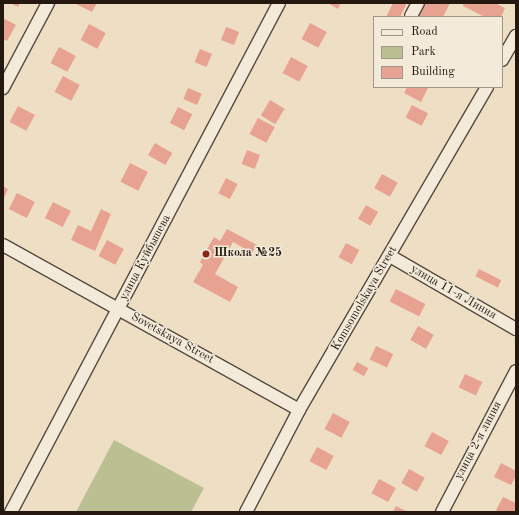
<!DOCTYPE html>
<html>
<head>
<meta charset="utf-8">
<style>
  body { margin:0 }
  #map { position:relative; width:519px; height:515px; overflow:hidden; background:#eddec4; font-family:"Old Standard TT",serif }
  div>[style] { position:absolute }
  .green>* { inset:0; background:#bbc092 }
  .building>* { inset:0; background:#e8a291; transform-origin:0 0 }
  .roads { filter:drop-shadow(1px 0 #564a3e) drop-shadow(-1px 0 #564a3e) drop-shadow(0 1px #564a3e) drop-shadow(0 -1px #564a3e) }
  .minor>* { height:12px; margin:-6px; padding:0 6px; transform-origin:6px; border-radius:6px; background:#f3ead9 }
  .dots>* { width:11px; height:11px; translate:-50% -50%; box-sizing:border-box; border:2px solid #f3ead9; border-radius:50% }
  span { translate:-50% -50%; white-space:nowrap; text-align:center; line-height:1.15; -webkit-text-stroke:3px #f3ead9; paint-order:stroke }
  .poi-label { font-size:12px; color:#241811; font-weight:700 }
  .left { translate:0 -50%; text-align:left }
  .street-label { font-size:12px; color:#241811 }
  .frame { position:absolute; inset:0; border:4px solid #241811; pointer-events:none }
  .legend { position:absolute; left:373px; top:16px; width:130px; height:72px; box-sizing:border-box; background:#f3ead9; border:1px solid #a09689; margin:0; padding:5px 7px; list-style:none; font-size:12px; color:#241811 }
  .legend li { display:flex; align-items:center; gap:8px; height:20px }
  .legend b { width:20px; border:1px solid #a09689 }
</style>
</head>
<body>
<div id="map">
  <div class="green">
    <i style="clip-path:polygon(114px 440px,204px 488px,191px 512px,76px 512px)"></i>
  </div>
  <div class="building">
    <i style="clip-path:polygon(10px 3px,20px 3px,18px 7px)"></i>
    <i style="clip-path:polygon(74px 3px,97px 3px,92px 12px)"></i>
    <i style="clip-path:polygon(328px 3px,341px 3px,338px 9px)"></i>
    <i style="clip-path:polygon(393px 3px,407px 3px,400px 17px,386px 17px)"></i>
    <i style="clip-path:polygon(423px 3px,450px 3px,443px 17px,416px 17px)"></i>
    <i style="clip-path:polygon(464px 3px,495px 3px,505px 8px,501px 17px,485px 17px,463px 6px)"></i>
    <i style="clip-path:polygon(3px 18px,16px 25px,7px 41px,3px 39px)"></i>
    <i style="left:310px;top:23px;width:19px;height:18px;rotate:28deg"></i>
    <i style="left:89px;top:24px;width:19px;height:18px;rotate:28deg"></i>
    <i style="left:226px;top:27px;width:14px;height:14px;rotate:21deg"></i>
    <i style="left:59px;top:47px;width:19px;height:18px;rotate:28deg"></i>
    <i style="left:200px;top:49px;width:13px;height:14px;rotate:23deg"></i>
    <i style="left:291px;top:57px;width:19px;height:18px;rotate:28deg"></i>
    <i style="left:63px;top:76px;width:19px;height:18px;rotate:28deg"></i>
    <i style="clip-path:polygon(407px 87px,425px 87px,428px 88px,421px 102px,404px 93px)"></i>
    <i style="left:188px;top:88px;width:15px;height:12px;rotate:23deg"></i>
    <i style="left:270px;top:100px;width:17px;height:18px;rotate:31deg"></i>
    <i style="left:412px;top:105px;width:18px;height:14px;rotate:27deg"></i>
    <i style="left:18px;top:106px;width:19px;height:18px;rotate:28deg"></i>
    <i style="left:178px;top:107px;width:16px;height:18px;rotate:27deg"></i>
    <i style="left:258px;top:118px;width:19px;height:18px;rotate:28deg"></i>
    <i style="left:155px;top:143px;width:20px;height:14px;rotate:30deg"></i>
    <i style="left:247px;top:150px;width:14px;height:15px;rotate:21deg"></i>
    <i style="left:130px;top:163px;width:20px;height:21px;rotate:27deg"></i>
    <i style="left:382px;top:174px;width:18px;height:16px;rotate:29deg"></i>
    <i style="left:226px;top:178px;width:13px;height:17px;rotate:27deg"></i>
    <i style="clip-path:polygon(3px 186px,8px 189px,3px 200px)"></i>
    <i style="left:17px;top:193px;width:20px;height:18px;rotate:27deg"></i>
    <i style="left:53px;top:202px;width:20px;height:18px;rotate:27deg"></i>
    <i style="left:366px;top:205px;width:14px;height:16px;rotate:30deg"></i>
    <i style="clip-path:polygon(101px 209px,111px 214px,95px 251px,71px 240px,78px 225px,91px 231px)"></i>
    <i style="clip-path:polygon(227px 229px,257px 245px,252px 253px,233px 242px,215px 274px,238px 287px,230px 302px,193px 282px,203px 265px,200px 262px,214px 237px,220px 241px)"></i>
    <i style="left:107px;top:240px;width:19px;height:18px;rotate:28deg"></i>
    <i style="left:346px;top:243px;width:15px;height:16px;rotate:28deg"></i>
    <i style="left:479px;top:269px;width:25px;height:8px;rotate:27deg"></i>
    <i style="left:396px;top:289px;width:33px;height:14px;rotate:27deg"></i>
    <i style="left:418px;top:326px;width:18px;height:16px;rotate:29deg"></i>
    <i style="left:376px;top:346px;width:19px;height:15px;rotate:25deg"></i>
    <i style="left:357px;top:362px;width:13px;height:9px;rotate:29deg"></i>
    <i style="left:465px;top:374px;width:19px;height:15px;rotate:25deg"></i>
    <i style="left:333px;top:413px;width:19px;height:18px;rotate:28deg"></i>
    <i style="left:432px;top:432px;width:19px;height:16px;rotate:28deg"></i>
    <i style="left:317px;top:447px;width:19px;height:16px;rotate:28deg"></i>
    <i style="clip-path:polygon(501px 463px,516px 471px,516px 476px,511px 485px,494px 477px)"></i>
    <i style="left:409px;top:469px;width:18px;height:16px;rotate:29deg"></i>
    <i style="left:379px;top:479px;width:19px;height:16px;rotate:28deg"></i>
    <i style="clip-path:polygon(503px 497px,516px 503px,516px 512px,499px 512px,496px 510px)"></i>
    <i style="clip-path:polygon(396px 506px,408px 512px,393px 512px)"></i>
  </div>
  <div class="roads">
    <div class="minor">
      <i style="left:411px;top:16px;width:15px;rotate:-62deg"></i>
      <i style="left:502px;top:60px;width:28px;rotate:-60deg"></i>
      <i style="left:3px;top:88px;width:96px;rotate:-62.1deg"></i>
      <i style="left:3px;top:245px;width:339px;rotate:29.1deg"></i>
      <i style="left:390px;top:256px;width:146px;rotate:30.1deg"></i>
      <i style="left:11px;top:512px;width:575px;rotate:-62.23deg"></i>
      <i style="left:246px;top:512px;width:115px;rotate:-62.5deg"></i>
      <i style="left:299px;top:410px;width:374px;rotate:-59.8deg"></i>
      <i style="left:442px;top:512px;width:159px;rotate:-62.3deg"></i>
    </div>
  </div>
  <div class="dots">
    <i style="left:206px;top:254px;background:#8f2418"></i>
  </div>
  <div class="poi-label">
    <span class="left" style="left:214px;top:254px">Школа №25</span>
  </div>
  <div class="street-label">
    <span style="left:146px;top:258px;rotate:-62deg">улица Куйбышева</span>
    <span style="left:453px;top:293px;rotate:30deg">улица 11-я Линия</span>
    <span style="left:365px;top:299px;rotate:-60deg">Komsomolskaya Street</span>
    <span style="left:172px;top:339px;rotate:29deg">Sovetskaya Street</span>
    <span style="left:479px;top:441px;rotate:-62deg">улица 2-я линия</span>
  </div>
  <div class="frame"></div>
  <ul class="legend">
  <li><b style="height:5px;background:#f3ead9"></b>Road</li>
  <li><b style="height:11px;background:#bbc092"></b>Park</li>
  <li><b style="height:11px;background:#e8a291"></b>Building</li>
  </ul>
</div>
</body>
</html>
